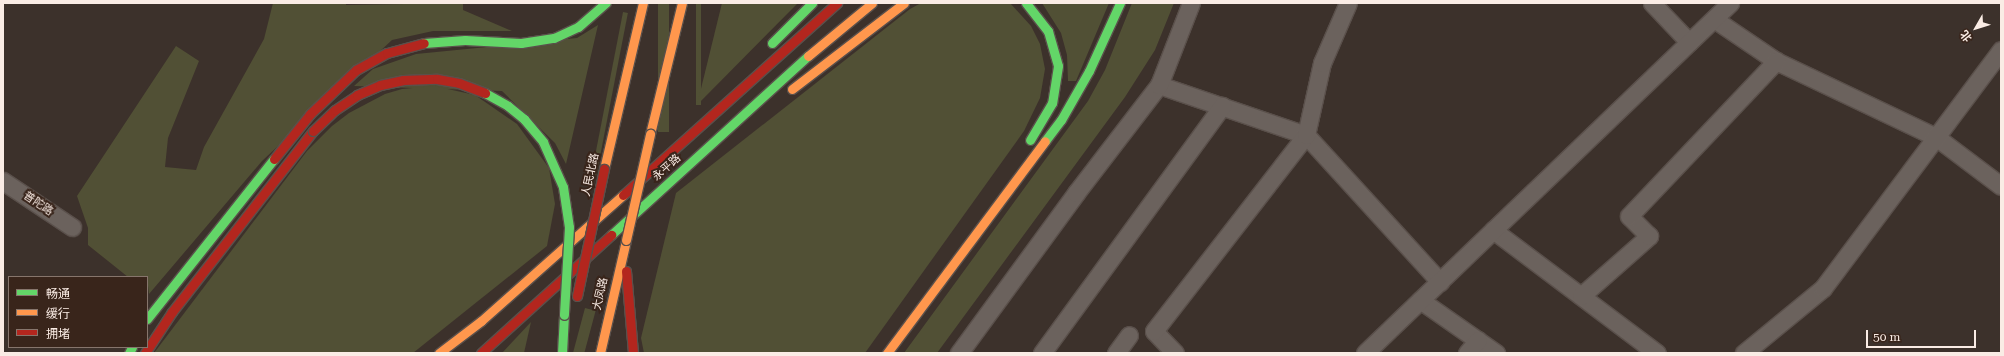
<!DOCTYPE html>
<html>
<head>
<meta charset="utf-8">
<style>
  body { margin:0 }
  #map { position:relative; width:2004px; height:356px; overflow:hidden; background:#3c312b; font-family:"Roboto Serif","Noto Sans SC",serif }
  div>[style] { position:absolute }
  .green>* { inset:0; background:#515035; transform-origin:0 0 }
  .roads { filter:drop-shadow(1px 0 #5a504b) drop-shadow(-1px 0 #5a504b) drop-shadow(0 1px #5a504b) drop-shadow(0 -1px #5a504b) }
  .street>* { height:17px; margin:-8.5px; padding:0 8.5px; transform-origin:8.5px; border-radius:8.5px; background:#6b625d }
  .fast>* { height:9px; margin:-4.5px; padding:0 4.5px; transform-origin:4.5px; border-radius:4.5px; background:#63d668 }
  .slow>* { height:9px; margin:-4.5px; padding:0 4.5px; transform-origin:4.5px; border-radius:4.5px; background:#ff974d }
  .jam>* { height:9px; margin:-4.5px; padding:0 4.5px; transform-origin:4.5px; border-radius:4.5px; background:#b3261e }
  .bridges { filter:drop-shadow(1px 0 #5a504b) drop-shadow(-1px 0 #5a504b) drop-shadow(0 1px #5a504b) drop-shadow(0 -1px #5a504b) }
  .fast-bridge>* { height:9px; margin:-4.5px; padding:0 4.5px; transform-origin:4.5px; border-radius:4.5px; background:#63d668 }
  .slow-bridge>* { height:9px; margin:-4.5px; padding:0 4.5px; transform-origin:4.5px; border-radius:4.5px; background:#ff974d }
  .jam-bridge>* { height:9px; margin:-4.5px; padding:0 4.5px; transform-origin:4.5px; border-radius:4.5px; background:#b3261e }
  span { translate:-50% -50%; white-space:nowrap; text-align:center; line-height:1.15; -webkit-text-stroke:4px #39251b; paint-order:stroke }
  .street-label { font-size:11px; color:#faece5 }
  .frame { position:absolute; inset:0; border:4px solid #faece5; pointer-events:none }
  .legend { position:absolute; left:8px; top:276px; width:140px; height:72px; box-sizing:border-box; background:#39251b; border:1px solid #86756c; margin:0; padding:5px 7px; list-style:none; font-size:12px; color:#faece5 }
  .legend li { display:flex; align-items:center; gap:8px; height:20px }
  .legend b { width:20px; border:1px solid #86756c }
  .north { position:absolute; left:1956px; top:8px; width:40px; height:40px; -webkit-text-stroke:3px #39251b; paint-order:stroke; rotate:231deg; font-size:11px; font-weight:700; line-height:16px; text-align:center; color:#faece5 }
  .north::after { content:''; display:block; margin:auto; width:14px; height:18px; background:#faece5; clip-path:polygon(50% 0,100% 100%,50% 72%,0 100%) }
  .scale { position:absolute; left:1866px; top:330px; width:110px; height:18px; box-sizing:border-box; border:2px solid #faece5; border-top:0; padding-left:5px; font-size:12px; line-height:14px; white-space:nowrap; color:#faece5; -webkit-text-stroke:3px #39251b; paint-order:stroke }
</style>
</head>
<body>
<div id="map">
  <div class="green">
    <i style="clip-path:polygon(273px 3px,346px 3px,346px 5px,463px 3px,463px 10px,512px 31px,433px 31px,392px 40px,262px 161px,149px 294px,147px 277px,128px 277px,88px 245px,88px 228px,77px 196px,176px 46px,199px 61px,168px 138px,165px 167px,196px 170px,204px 147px,264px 39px)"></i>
    <i style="left:658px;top:3px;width:11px;height:129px"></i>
    <i style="left:696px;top:3px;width:5px;height:102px"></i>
    <i style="clip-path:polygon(722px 3px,798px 3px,697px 105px)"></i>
    <i style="clip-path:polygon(921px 3px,1010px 3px,1031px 26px,1040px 44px,1045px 69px,1040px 98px,1024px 131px,865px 353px,644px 353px,641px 338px,676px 193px,910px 9px)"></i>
    <i style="clip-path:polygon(1042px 3px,1109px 3px,1076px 81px,1068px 81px,1067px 55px,1061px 33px)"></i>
    <i style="clip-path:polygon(1132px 3px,1174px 3px,1155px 50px,1125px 97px,937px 353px,904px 353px,1088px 101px,1105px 70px)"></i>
    <i style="left:623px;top:12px;width:5px;height:165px;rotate:11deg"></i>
    <i style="clip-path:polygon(598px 25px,566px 164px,555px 143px,502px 91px,354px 86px,373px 69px,416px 54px,577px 38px)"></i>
    <i style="clip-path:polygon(434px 86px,475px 95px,517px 124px,549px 168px,555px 204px,547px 246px,413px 353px,154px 353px,307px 151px,332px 126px,349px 113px,385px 94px,402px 89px)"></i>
    <i style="left:585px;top:308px;width:11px;height:46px;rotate:15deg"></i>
    <i style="clip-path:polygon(531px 322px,524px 353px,502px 353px)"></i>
  </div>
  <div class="roads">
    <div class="street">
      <i style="left:1652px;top:3px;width:54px;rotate:46.5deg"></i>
      <i style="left:1714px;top:19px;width:75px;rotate:34.1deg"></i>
      <i style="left:1776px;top:61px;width:177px;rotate:25.4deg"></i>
      <i style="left:1936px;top:137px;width:81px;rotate:37deg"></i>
      <i style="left:1159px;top:85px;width:155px;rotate:18.8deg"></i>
      <i style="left:1306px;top:135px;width:199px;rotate:47.6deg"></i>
      <i style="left:3px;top:181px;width:83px;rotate:33.7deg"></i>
      <i style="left:1493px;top:230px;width:205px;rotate:36.9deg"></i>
      <i style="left:1581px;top:296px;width:91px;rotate:-41.4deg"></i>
      <i style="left:1649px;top:236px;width:28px;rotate:-135deg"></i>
      <i style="left:1629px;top:216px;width:214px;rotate:-46.5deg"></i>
      <i style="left:1420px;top:300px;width:93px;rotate:34.9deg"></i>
      <i style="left:959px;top:353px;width:198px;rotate:-53.8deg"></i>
      <i style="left:1076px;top:193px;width:136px;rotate:-52.5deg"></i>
      <i style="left:1159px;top:85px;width:88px;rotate:-68.7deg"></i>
      <i style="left:1042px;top:353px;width:306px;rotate:-53.9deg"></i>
      <i style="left:1116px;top:353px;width:22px;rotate:-54deg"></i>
      <i style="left:1175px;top:353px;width:30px;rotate:-134deg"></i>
      <i style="left:1154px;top:331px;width:248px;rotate:-52.2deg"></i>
      <i style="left:1306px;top:135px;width:74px;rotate:-77.5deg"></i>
      <i style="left:1322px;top:63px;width:65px;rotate:-66.6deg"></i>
      <i style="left:1365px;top:353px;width:506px;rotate:-43.8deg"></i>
      <i style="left:1467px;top:353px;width:17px;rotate:-50deg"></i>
      <i style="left:1744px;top:353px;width:102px;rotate:-39.4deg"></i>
      <i style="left:1823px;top:288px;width:297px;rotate:-53.2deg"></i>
    </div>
    <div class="fast">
      <i style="left:1026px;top:3px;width:36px;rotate:52deg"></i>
      <i style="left:1048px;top:31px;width:36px;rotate:74deg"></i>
      <i style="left:1058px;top:66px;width:37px;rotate:99deg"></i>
      <i style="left:1052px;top:103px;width:43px;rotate:120.7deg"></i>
      <i style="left:424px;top:43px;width:41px;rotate:-4.2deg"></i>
      <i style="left:465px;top:40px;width:56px;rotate:3.1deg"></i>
      <i style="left:521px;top:43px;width:33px;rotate:-9deg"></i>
      <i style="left:554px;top:38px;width:26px;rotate:-25deg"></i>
      <i style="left:578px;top:27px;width:37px;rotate:-41deg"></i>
      <i style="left:772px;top:43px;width:57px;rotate:-45deg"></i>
      <i style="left:1045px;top:141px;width:26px;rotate:-53deg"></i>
      <i style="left:1061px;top:120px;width:56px;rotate:-60.3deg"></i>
      <i style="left:1089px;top:71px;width:75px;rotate:-65.5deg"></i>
      <i style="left:611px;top:235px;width:266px;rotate:-42.3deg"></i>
      <i style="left:147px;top:319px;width:204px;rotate:-51.6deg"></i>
      <i style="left:129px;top:353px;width:7px;rotate:-63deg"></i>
      <i style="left:562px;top:353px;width:38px;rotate:-87deg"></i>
    </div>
    <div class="slow">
      <i style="left:808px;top:56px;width:83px;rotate:-39.6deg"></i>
      <i style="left:792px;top:89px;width:141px;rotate:-37.5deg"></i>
      <i style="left:650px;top:134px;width:135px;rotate:-76.3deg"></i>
      <i style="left:604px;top:169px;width:171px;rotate:-76.8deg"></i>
      <i style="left:439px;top:353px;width:53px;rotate:-37.3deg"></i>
      <i style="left:481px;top:321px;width:190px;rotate:-41.6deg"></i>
      <i style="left:600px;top:353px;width:116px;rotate:-77deg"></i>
      <i style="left:887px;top:353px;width:264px;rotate:-53.3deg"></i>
    </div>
    <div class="jam">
      <i style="left:274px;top:159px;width:58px;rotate:-51.3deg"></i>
      <i style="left:310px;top:114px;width:64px;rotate:-43.7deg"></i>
      <i style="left:356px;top:70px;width:35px;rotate:-29deg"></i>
      <i style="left:387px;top:53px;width:38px;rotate:-15deg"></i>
      <i style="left:623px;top:195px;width:288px;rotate:-41.9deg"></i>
      <i style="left:626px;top:271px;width:82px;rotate:85.1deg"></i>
      <i style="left:145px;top:353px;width:49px;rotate:-56.6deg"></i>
      <i style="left:172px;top:312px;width:229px;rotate:-52.1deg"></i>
      <i style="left:481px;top:353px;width:176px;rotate:-42.2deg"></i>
    </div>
  </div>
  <div class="bridges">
    <div class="fast-bridge">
      <i style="left:485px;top:93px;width:26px;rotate:29deg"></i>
      <i style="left:508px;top:106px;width:21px;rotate:39deg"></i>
      <i style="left:524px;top:119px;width:30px;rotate:50deg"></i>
      <i style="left:543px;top:142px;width:49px;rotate:66deg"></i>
      <i style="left:563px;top:187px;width:40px;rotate:81.5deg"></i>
      <i style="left:569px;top:227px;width:88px;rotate:93.3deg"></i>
    </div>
    <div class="slow-bridge">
      <i style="left:626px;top:240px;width:109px;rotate:-77.2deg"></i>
    </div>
    <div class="jam-bridge">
      <i style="left:313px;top:131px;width:30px;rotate:-44deg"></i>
      <i style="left:335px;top:110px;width:27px;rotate:-34deg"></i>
      <i style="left:357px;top:95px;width:25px;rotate:-23deg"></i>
      <i style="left:380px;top:85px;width:24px;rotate:-12deg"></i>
      <i style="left:403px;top:80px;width:34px;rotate:-2deg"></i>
      <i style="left:437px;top:79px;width:22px;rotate:10deg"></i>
      <i style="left:459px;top:83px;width:28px;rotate:21deg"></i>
      <i style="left:577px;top:296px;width:130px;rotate:-78deg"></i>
    </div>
  </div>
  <div class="street-label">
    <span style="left:667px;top:168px;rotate:-42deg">永平路</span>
    <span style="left:591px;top:175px;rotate:-78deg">人民北路</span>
    <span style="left:38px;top:204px;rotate:34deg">普陀路</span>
    <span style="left:601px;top:294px;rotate:-77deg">大凤路</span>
  </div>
  <div class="frame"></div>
  <ul class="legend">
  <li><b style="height:5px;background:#63d668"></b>畅通</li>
  <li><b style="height:5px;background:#ff974d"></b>缓行</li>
  <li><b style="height:5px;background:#b3261e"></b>拥堵</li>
  </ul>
  <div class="north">北</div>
  <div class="scale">50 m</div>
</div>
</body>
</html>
